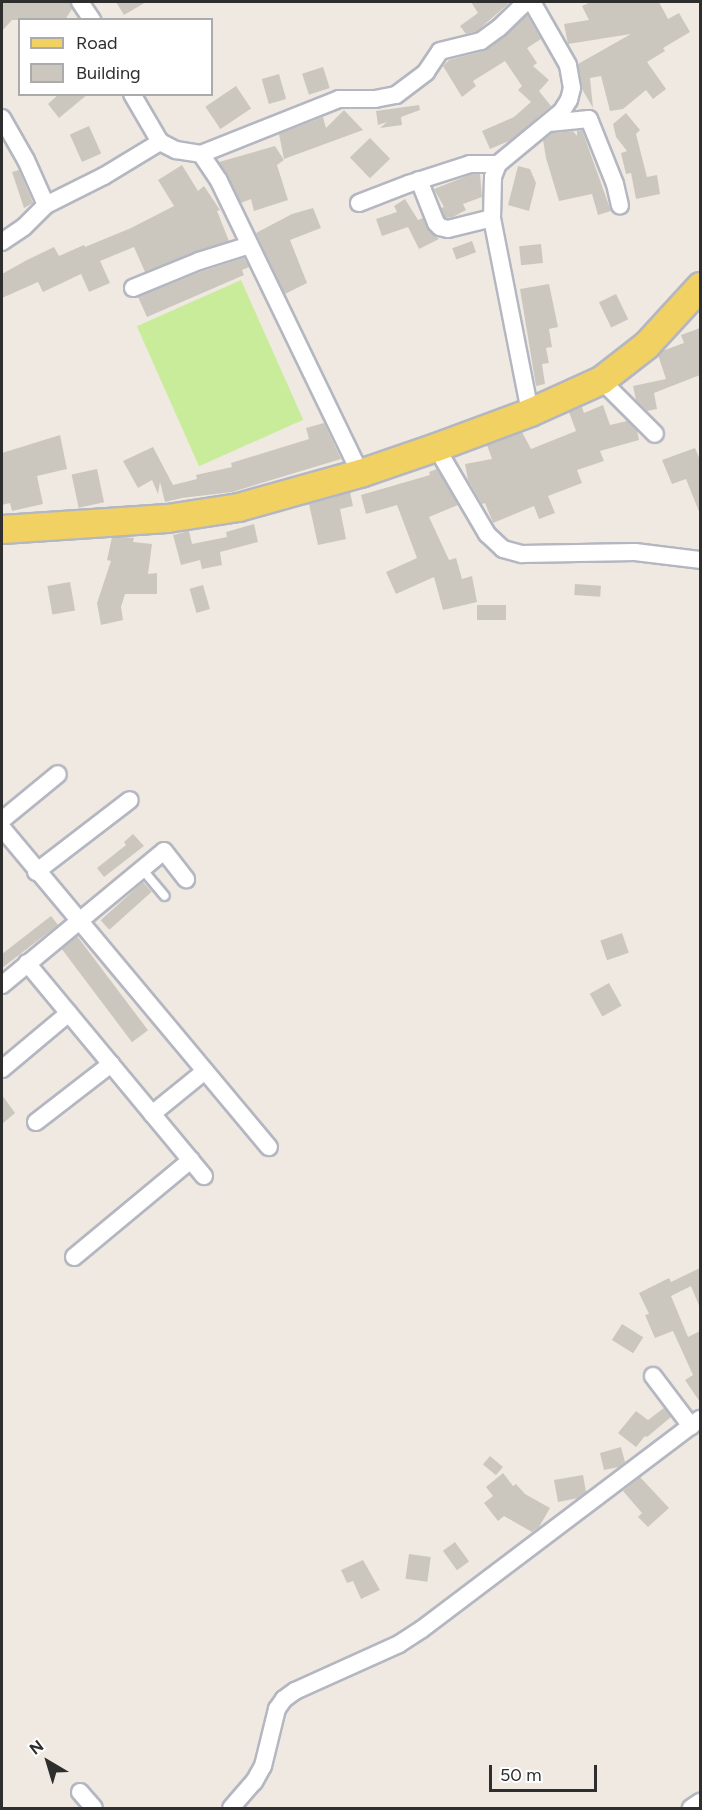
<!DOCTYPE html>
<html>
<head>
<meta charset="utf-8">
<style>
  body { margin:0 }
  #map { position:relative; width:702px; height:1810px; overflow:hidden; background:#efe9e1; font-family:Figtree,sans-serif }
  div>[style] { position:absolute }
  .pitch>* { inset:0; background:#c9ec9a; transform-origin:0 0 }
  .building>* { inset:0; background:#cbc7bf; transform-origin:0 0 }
  .roads { filter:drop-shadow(2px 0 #b4b7c1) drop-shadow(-2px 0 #b4b7c1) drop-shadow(0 2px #b4b7c1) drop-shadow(0 -2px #b4b7c1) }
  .lane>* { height:8px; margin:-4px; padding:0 4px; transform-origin:4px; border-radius:4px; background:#fff }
  .street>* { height:16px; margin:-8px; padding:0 8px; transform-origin:8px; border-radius:8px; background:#fff }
  .primary>* { height:27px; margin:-13.5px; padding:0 13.5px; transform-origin:13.5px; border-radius:13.5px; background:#f2d163 }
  span { translate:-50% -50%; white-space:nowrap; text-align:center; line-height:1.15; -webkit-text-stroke:6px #fff; paint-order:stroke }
  .frame { position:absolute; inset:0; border:3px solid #2e2e2e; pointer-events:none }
  .legend { position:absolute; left:18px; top:18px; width:195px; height:78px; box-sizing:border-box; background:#fff; border:2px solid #ababab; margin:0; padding:8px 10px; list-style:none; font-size:18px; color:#2e2e2e }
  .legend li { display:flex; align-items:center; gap:12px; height:30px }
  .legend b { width:30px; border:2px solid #ababab }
  .north { position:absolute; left:18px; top:1732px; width:60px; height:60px; -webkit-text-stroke:4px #fff; paint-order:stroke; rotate:322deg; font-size:16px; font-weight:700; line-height:24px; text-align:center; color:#2e2e2e }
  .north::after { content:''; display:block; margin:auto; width:21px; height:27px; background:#2e2e2e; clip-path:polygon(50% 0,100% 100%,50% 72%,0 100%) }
  .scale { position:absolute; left:489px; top:1765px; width:108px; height:27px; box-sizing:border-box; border:3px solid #2e2e2e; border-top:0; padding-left:8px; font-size:18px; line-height:21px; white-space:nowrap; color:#2e2e2e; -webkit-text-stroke:4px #fff; paint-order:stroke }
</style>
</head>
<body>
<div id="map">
  <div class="pitch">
    <i style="left:241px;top:280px;width:153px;height:114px;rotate:66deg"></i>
  </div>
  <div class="building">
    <i style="clip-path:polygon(2px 2px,70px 2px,72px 9px,65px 20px,12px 20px,2px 31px)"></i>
    <i style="clip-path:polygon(116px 2px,146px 2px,124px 15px)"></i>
    <i style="clip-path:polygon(471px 2px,506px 2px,508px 4px,477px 31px,466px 34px,460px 26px,478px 13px)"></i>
    <i style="clip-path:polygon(591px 2px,659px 2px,668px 19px,679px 13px,690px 32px,663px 48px,665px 51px,647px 62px,666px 89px,653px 99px,646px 90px,623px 109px,610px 111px,601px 76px,590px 78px,593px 108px,582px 89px,578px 64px,631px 34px,568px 44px,564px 24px,589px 20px,582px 6px)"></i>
    <i style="clip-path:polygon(527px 15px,541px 39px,527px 48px,537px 63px,533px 66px,549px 80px,539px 91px,551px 106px,511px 140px,490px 149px,482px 131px,514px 117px,531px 102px,518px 90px,522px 86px,505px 61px,473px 81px,476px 86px,462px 97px,443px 66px,449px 60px,487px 50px)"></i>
    <i style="left:323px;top:67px;width:22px;height:22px;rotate:72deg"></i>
    <i style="left:279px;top:74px;width:26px;height:18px;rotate:74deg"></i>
    <i style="left:236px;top:86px;width:27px;height:37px;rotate:56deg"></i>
    <i style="clip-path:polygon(59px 94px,88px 94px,59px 118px,48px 104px)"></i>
    <i style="clip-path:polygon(419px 105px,420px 110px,401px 117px,402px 125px,380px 128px,387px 122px,378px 125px,376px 111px)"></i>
    <i style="clip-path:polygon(344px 110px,363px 130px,284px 159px,279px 134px,323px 117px,326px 128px)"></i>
    <i style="clip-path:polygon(626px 113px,640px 130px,636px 134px,647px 177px,657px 175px,660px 194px,636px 199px,631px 173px,626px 174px,621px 153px,627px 151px,616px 137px,613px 124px)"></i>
    <i style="left:89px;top:126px;width:30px;height:21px;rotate:66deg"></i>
    <i style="clip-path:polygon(582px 130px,611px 211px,598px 215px,592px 194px,559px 201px,546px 158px,543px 140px,552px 133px,573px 131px,577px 136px,577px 131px)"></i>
    <i style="left:370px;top:138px;width:29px;height:28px;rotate:46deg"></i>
    <i style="clip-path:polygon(275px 146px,284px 160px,277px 165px,288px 200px,254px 211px,251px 199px,241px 203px,219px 162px)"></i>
    <i style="clip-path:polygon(182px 165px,198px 191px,204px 186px,220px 210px,217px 211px,229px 241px,145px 272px,134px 247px,100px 261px,110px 283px,89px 292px,81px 274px,43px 292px,38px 282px,2px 298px,2px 274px,27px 260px,54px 247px,59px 256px,84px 245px,85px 247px,131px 228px,174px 206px,158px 180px)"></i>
    <i style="clip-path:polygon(518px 166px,530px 169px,536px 183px,529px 211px,508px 205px)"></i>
    <i style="clip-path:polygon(19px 170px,33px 203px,24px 208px,12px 172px)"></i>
    <i style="clip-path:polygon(472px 174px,480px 174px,482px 197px,463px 204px,466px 210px,453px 217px,445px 218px,441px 208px,444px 207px,434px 189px)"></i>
    <i style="clip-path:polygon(405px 199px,418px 220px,423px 218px,428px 230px,439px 239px,419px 249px,408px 227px,382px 236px,376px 219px,397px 212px,394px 206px)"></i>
    <i style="clip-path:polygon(313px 208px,321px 228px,290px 240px,307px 283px,285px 294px,256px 233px,292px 214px)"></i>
    <i style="left:472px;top:241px;width:12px;height:21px;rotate:70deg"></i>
    <i style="left:541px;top:244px;width:19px;height:22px;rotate:84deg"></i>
    <i style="clip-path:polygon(244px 258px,249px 267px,242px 270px,244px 275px,147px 317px,138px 297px,203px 271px)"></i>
    <i style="clip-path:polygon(549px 284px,558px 327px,549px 329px,552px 347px,546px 348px,549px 363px,542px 364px,545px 384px,536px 386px,520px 289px)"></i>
    <i style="left:616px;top:294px;width:28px;height:19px;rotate:64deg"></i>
    <i style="clip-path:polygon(700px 328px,700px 375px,654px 393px,657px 409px,647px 411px,636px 400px,633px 386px,666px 379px,658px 355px,662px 351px,684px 343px,681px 335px)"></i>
    <i style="clip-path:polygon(603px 405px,610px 425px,627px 421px,637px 430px,639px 440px,600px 451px,604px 461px,577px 470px,582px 483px,548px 496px,555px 513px,539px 519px,534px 506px,493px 523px,485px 503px,482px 504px,468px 480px,465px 464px,492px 459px,487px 445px,522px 432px,531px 449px,576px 431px,569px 412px,582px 407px,584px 413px)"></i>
    <i style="clip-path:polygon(324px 423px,341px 459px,232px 492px,182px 498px,165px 502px,160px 482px,158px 494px,152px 480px,138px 488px,123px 461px,153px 447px,173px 485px,197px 479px,196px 475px,232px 467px,231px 463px,309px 439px,306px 428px)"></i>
    <i style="clip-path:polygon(60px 435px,67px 469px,37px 476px,43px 504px,12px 511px,10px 503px,2px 505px,2px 453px)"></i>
    <i style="clip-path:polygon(695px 448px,700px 460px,700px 514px,686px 479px,672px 484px,662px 460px)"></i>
    <i style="left:97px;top:469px;width:34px;height:26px;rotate:78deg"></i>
    <i style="clip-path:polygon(437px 469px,458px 505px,429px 517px,449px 560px,456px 558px,462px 579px,472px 576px,477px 602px,443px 610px,434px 577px,396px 594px,386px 572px,417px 558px,397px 505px,366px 514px,361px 495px,430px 475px,429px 472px)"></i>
    <i style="clip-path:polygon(350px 492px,353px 506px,340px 509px,346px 539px,318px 545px,309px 504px)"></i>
    <i style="clip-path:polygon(254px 524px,258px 542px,220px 552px,222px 565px,202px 569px,200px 560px,181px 565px,173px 535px,189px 531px,192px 544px,227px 537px,226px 532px)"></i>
    <i style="clip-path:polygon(112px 537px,125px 537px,134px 538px,133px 542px,152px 544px,148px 574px,157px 573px,157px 594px,125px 594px,121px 607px,123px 620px,101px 625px,97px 603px,111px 561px,107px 560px)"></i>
    <i style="left:70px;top:582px;width:29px;height:23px;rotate:80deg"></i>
    <i style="left:575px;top:584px;width:26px;height:11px;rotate:4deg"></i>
    <i style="left:203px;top:585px;width:25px;height:14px;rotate:74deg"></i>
    <i style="left:506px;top:605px;width:15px;height:29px;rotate:90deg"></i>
    <i style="clip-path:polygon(133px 834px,144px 846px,104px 877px,97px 868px,126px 845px,124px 842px)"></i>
    <i style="left:143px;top:882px;width:13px;height:57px;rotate:48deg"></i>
    <i style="clip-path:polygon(51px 916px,58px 925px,2px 968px,2px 954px)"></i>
    <i style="left:622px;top:933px;width:21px;height:23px;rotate:71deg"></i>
    <i style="left:77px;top:936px;width:118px;height:20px;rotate:53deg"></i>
    <i style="left:609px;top:983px;width:26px;height:22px;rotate:61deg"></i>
    <i style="clip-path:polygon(2px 1095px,15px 1113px,2px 1124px)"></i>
    <i style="clip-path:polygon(700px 1268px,700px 1308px,691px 1286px,671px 1296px,688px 1337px,700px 1331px,700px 1402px,685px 1380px,693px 1375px,673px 1331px,655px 1338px,645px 1315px,649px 1314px,639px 1293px,669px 1278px,671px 1282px)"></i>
    <i style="left:622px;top:1324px;width:25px;height:19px;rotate:32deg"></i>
    <i style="clip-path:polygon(664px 1408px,671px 1417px,647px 1437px,645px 1436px,636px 1447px,618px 1433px,636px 1411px,648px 1420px)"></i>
    <i style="clip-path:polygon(621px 1447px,625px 1462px,619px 1467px,604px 1470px,600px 1453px)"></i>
    <i style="left:490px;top:1456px;width:17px;height:11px;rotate:40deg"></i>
    <i style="clip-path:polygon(503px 1473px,513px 1486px,516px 1484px,525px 1494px,550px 1508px,539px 1527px,532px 1532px,504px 1516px,498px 1521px,484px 1503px,493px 1496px,486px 1487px)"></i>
    <i style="clip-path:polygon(583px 1475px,586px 1492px,578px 1498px,558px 1502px,554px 1480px)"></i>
    <i style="clip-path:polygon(640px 1477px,669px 1508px,648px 1527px,638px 1517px,642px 1513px,623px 1491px)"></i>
    <i style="left:455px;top:1542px;width:24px;height:15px;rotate:54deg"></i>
    <i style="left:409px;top:1554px;width:22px;height:25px;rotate:8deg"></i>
    <i style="clip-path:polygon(363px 1560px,380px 1590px,361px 1599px,353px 1581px,347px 1583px,341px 1570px)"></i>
  </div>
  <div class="roads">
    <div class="lane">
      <i style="left:142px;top:869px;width:35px;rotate:50deg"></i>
    </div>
    <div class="street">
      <i style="left:80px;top:2px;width:22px;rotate:56deg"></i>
      <i style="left:132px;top:94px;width:56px;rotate:59.7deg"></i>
      <i style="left:2px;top:118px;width:48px;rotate:60.3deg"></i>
      <i style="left:26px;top:160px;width:49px;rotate:66deg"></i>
      <i style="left:46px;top:205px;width:31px;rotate:135deg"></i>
      <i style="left:24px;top:227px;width:27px;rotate:146deg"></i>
      <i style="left:549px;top:123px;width:40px;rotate:-5.7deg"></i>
      <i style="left:589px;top:119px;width:70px;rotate:68.2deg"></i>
      <i style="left:615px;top:184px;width:22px;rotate:77deg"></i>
      <i style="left:201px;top:154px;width:32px;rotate:56deg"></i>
      <i style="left:219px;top:181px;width:324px;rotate:64.2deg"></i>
      <i style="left:419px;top:180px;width:46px;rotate:68.4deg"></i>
      <i style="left:436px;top:223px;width:6px;rotate:45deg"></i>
      <i style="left:440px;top:227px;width:8px;rotate:14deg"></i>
      <i style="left:448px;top:229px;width:45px;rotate:-14deg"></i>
      <i style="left:359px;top:203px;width:53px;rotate:-21.2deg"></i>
      <i style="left:408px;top:184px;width:65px;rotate:-17.9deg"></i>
      <i style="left:470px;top:164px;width:28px"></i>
      <i style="left:46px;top:205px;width:65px;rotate:-26.6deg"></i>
      <i style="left:104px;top:176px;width:66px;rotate:-31.3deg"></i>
      <i style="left:160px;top:142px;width:18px;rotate:27deg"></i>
      <i style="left:176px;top:150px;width:25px;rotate:9deg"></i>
      <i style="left:201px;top:154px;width:149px;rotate:-21.7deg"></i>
      <i style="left:339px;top:99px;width:36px"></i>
      <i style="left:375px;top:99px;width:21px;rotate:-11deg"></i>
      <i style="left:396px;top:95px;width:38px;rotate:-37deg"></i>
      <i style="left:426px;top:72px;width:25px;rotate:-56deg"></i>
      <i style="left:440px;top:51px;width:42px;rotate:-13.7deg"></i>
      <i style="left:481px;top:41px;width:22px;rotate:-36deg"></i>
      <i style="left:499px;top:28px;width:37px;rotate:-44deg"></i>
      <i style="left:133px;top:288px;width:71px;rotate:-22.2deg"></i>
      <i style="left:199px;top:261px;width:53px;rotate:-17.4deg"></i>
      <i style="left:601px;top:380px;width:76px;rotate:45deg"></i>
      <i style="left:530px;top:412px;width:198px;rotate:-101.1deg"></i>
      <i style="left:492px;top:218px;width:41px;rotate:-88.6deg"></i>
      <i style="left:493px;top:177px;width:14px;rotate:-69deg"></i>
      <i style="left:498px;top:164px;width:83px;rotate:-39.6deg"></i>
      <i style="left:562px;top:111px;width:13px;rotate:-58deg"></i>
      <i style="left:569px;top:100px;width:12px;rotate:-76deg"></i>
      <i style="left:572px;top:88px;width:23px;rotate:-100deg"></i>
      <i style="left:568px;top:65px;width:73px;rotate:-119.7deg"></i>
      <i style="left:436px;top:447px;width:101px;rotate:59.6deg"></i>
      <i style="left:487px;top:534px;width:22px;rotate:43deg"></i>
      <i style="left:503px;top:549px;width:20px;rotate:15deg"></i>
      <i style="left:522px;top:554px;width:113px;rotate:-1deg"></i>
      <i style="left:635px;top:552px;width:65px;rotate:7deg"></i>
      <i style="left:2px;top:820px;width:72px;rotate:-39.4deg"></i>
      <i style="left:2px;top:828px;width:416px;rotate:50.1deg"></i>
      <i style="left:36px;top:872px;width:118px;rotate:-37.5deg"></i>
      <i style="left:27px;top:963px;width:277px;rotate:50.3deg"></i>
      <i style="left:2px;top:985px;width:210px;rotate:-39.6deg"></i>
      <i style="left:164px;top:851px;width:36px;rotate:52deg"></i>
      <i style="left:2px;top:1069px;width:87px;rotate:-39.9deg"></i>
      <i style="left:152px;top:1114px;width:68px;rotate:-39.1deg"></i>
      <i style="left:36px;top:1122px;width:95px;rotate:-37.7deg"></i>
      <i style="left:74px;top:1257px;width:152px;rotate:-39.7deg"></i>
      <i style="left:653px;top:1376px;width:63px;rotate:52.8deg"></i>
      <i style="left:80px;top:1792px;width:21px;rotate:49deg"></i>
      <i style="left:231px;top:1808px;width:35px;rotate:-49deg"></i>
      <i style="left:254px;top:1782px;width:18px;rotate:-61deg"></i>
      <i style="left:263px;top:1766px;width:59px;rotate:-76.2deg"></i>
      <i style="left:277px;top:1709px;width:12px;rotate:-55deg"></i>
      <i style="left:284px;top:1699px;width:14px;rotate:-36deg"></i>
      <i style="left:295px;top:1691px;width:114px;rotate:-24.3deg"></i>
      <i style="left:399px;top:1644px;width:27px;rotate:-33deg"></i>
      <i style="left:422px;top:1629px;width:348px;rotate:-37.1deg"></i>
      <i style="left:691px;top:1808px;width:11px;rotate:-34deg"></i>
    </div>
    <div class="primary">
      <i style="left:2px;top:529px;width:165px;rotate:-3.8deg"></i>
      <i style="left:167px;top:518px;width:72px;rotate:-8.8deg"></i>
      <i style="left:238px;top:507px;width:127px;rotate:-15.6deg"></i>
      <i style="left:360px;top:473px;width:80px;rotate:-18.9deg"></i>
      <i style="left:436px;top:447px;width:100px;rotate:-20.4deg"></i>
      <i style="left:530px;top:412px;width:78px;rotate:-24.3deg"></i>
      <i style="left:601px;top:380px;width:57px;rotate:-37.9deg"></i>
      <i style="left:646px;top:345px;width:80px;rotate:-47.5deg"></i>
    </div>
  </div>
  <div class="frame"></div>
  <ul class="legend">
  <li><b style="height:8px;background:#f2d163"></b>Road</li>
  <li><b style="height:16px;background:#cbc7bf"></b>Building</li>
  </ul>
  <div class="north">N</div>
  <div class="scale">50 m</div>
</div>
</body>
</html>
